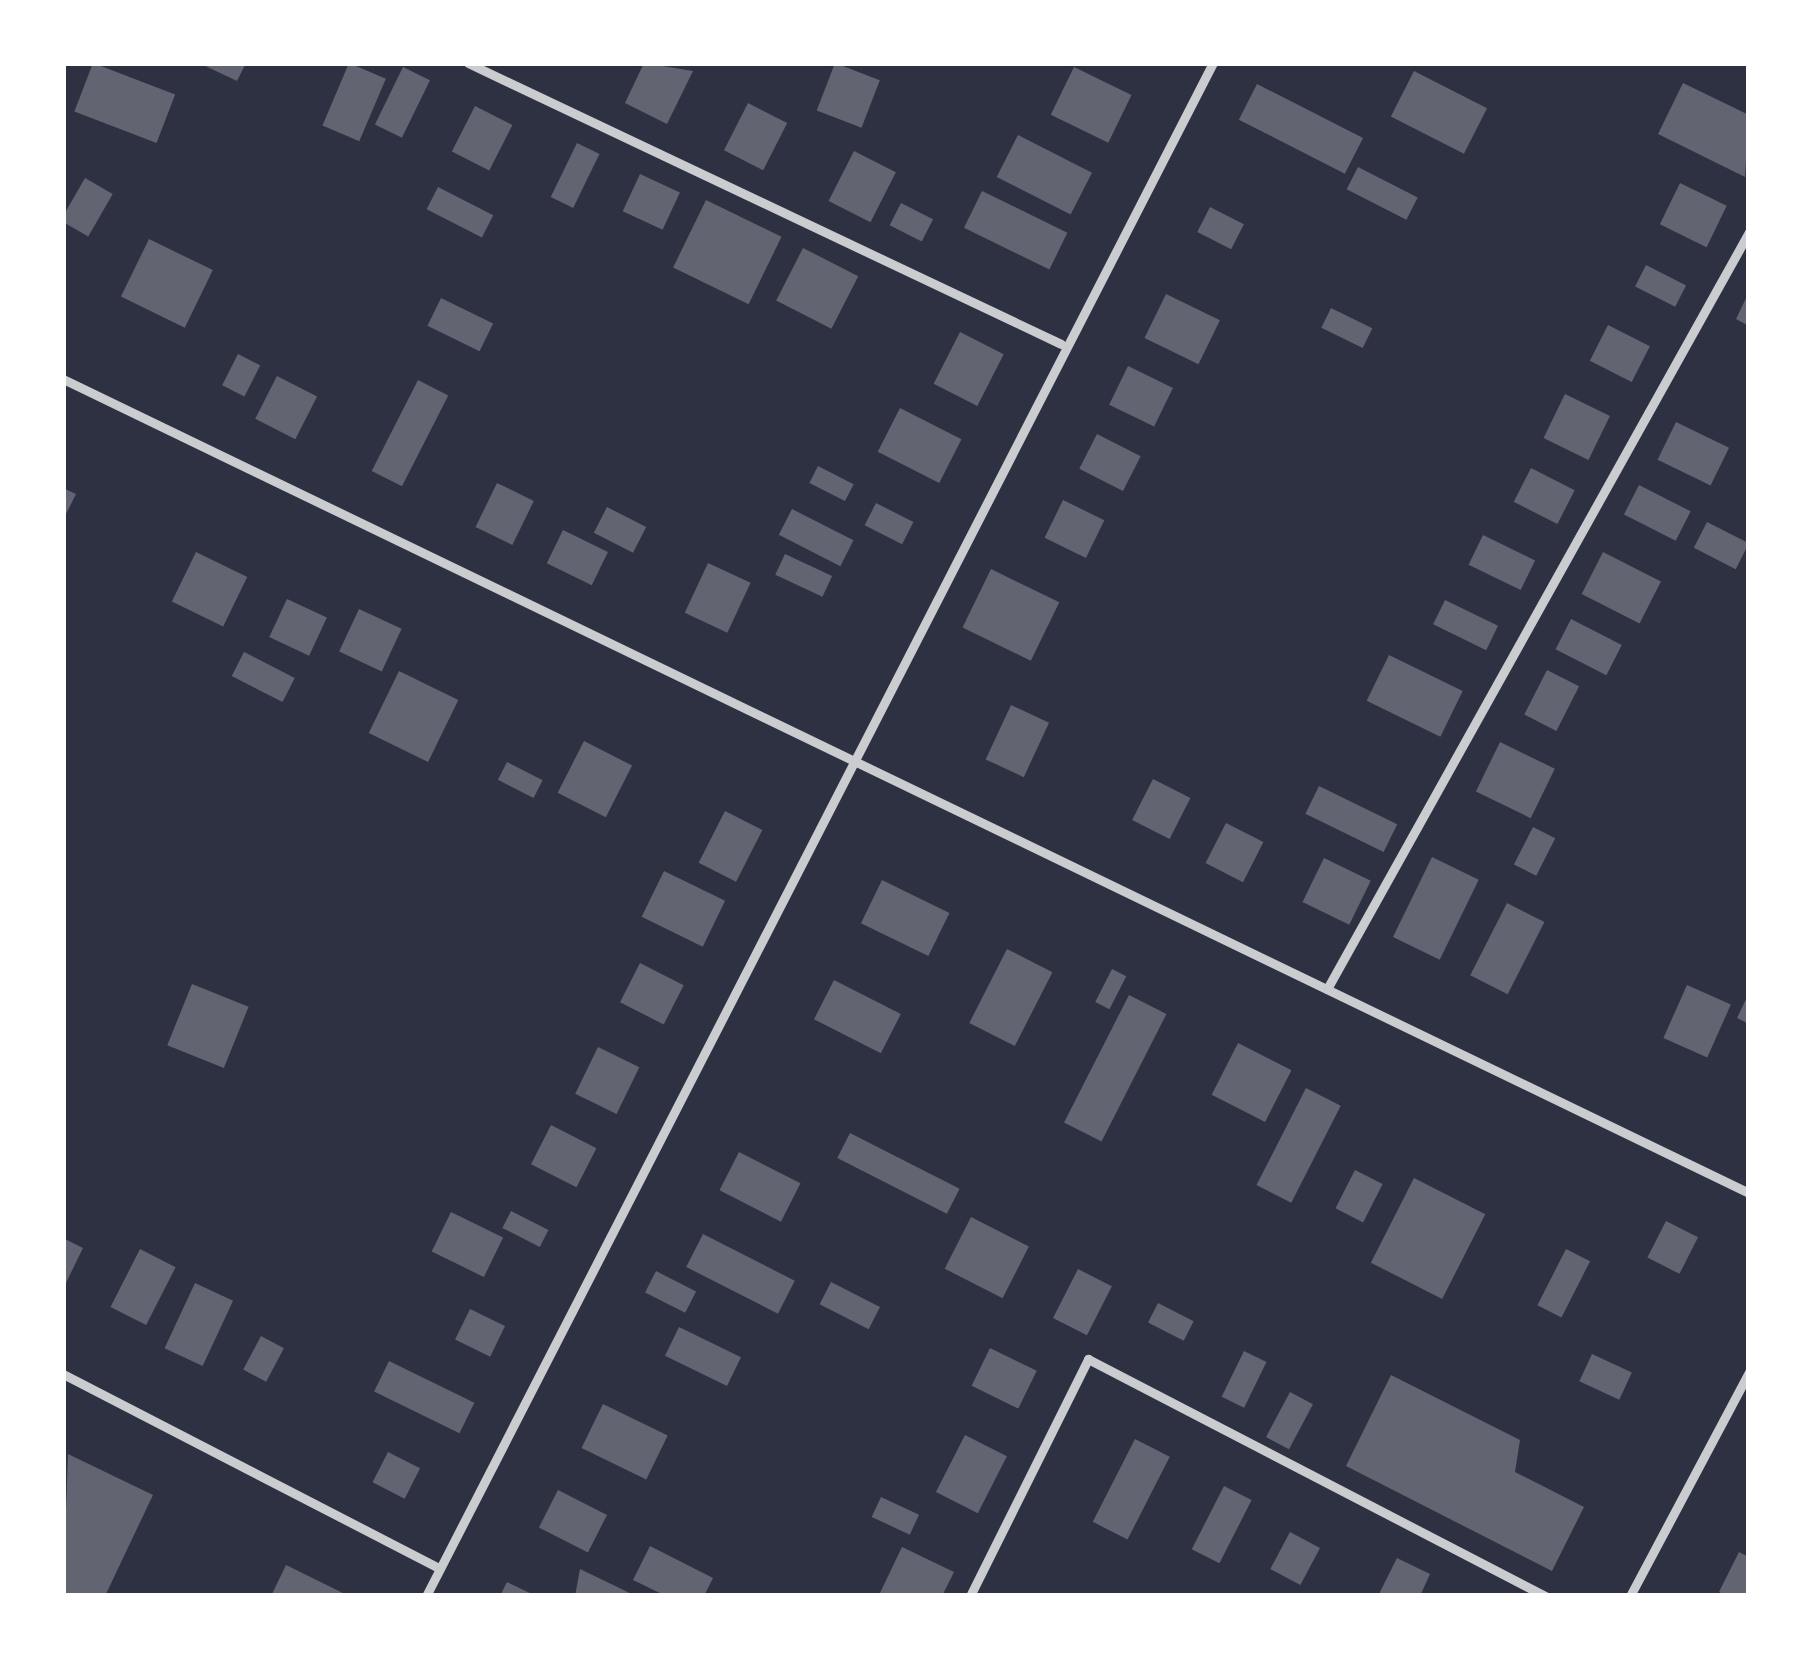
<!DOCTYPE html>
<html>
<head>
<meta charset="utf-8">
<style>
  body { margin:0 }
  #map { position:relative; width:1812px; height:1659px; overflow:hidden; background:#2d3142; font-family:"Work Sans",sans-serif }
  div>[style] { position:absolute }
  .building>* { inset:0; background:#626471; transform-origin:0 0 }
  .service>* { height:9px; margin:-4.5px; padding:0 4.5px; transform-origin:4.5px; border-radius:4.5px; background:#caccd0 }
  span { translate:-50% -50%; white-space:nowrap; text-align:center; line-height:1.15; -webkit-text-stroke:9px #fff; paint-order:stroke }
  .frame { position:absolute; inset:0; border:66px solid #fff; pointer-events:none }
</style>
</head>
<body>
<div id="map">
  <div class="building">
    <i style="left:93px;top:63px;width:88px;height:52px;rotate:21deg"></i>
    <i style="clip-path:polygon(199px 63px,246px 63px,237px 81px)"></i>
    <i style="left:349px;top:63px;width:40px;height:68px;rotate:23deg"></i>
    <i style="clip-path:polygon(644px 63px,693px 71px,667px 124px,625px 103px)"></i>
    <i style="left:835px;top:63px;width:48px;height:51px;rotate:21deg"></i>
    <i style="left:403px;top:67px;width:30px;height:64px;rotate:26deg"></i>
    <i style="left:1074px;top:67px;width:64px;height:53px;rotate:26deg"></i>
    <i style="left:1414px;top:71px;width:82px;height:51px;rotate:27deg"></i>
    <i style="clip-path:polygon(1683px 83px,1749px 115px,1745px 177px,1658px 134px)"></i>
    <i style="left:1257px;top:84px;width:119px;height:40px;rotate:27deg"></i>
    <i style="left:748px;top:103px;width:44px;height:53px;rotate:27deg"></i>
    <i style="left:475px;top:106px;width:42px;height:51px;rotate:27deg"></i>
    <i style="left:1018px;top:135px;width:83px;height:47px;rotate:27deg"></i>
    <i style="left:577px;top:143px;width:25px;height:60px;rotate:26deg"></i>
    <i style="left:854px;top:151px;width:47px;height:56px;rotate:27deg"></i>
    <i style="left:1358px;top:167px;width:67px;height:25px;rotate:27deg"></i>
    <i style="left:640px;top:174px;width:44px;height:41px;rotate:25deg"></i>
    <i style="left:85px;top:178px;width:32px;height:49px;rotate:30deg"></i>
    <i style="left:1680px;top:183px;width:52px;height:46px;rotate:26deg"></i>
    <i style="left:438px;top:187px;width:62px;height:25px;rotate:27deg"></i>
    <i style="left:982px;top:191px;width:95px;height:41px;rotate:26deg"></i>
    <i style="left:706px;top:200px;width:84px;height:75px;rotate:26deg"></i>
    <i style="left:901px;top:203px;width:36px;height:25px;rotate:27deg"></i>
    <i style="left:1210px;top:207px;width:38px;height:28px;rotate:27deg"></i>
    <i style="left:149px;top:239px;width:71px;height:64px;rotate:26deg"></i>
    <i style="left:803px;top:248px;width:62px;height:59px;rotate:27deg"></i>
    <i style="left:1646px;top:265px;width:45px;height:24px;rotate:27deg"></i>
    <i style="clip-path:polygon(1749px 292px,1749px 326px,1736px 319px)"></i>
    <i style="left:1166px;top:294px;width:60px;height:49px;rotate:26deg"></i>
    <i style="left:441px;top:298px;width:58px;height:31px;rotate:26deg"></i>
    <i style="left:1331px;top:308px;width:46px;height:22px;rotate:26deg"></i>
    <i style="left:1608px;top:325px;width:47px;height:40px;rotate:27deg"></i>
    <i style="left:960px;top:332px;width:49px;height:58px;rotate:27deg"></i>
    <i style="left:238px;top:354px;width:25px;height:35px;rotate:27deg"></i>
    <i style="left:1128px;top:366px;width:50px;height:43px;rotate:26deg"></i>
    <i style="left:277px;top:376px;width:45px;height:48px;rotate:27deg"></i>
    <i style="left:418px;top:380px;width:34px;height:102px;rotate:27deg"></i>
    <i style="left:1565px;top:394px;width:50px;height:49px;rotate:26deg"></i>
    <i style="left:900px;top:408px;width:69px;height:49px;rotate:27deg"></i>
    <i style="left:1676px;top:422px;width:59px;height:42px;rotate:26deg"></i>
    <i style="left:1097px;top:434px;width:49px;height:39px;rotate:27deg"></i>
    <i style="left:818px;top:466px;width:40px;height:19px;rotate:27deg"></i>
    <i style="left:1531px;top:468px;width:49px;height:38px;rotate:27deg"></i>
    <i style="left:497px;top:483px;width:41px;height:49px;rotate:26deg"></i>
    <i style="left:1639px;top:485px;width:58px;height:33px;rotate:27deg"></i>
    <i style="clip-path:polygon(63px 488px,76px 494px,63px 520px)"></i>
    <i style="left:1063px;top:500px;width:46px;height:42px;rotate:26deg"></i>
    <i style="left:876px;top:503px;width:42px;height:25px;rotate:27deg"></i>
    <i style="left:607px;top:507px;width:44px;height:29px;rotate:27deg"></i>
    <i style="left:792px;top:509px;width:69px;height:29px;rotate:27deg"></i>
    <i style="left:1707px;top:522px;width:47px;height:29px;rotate:27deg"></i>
    <i style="left:563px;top:530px;width:50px;height:37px;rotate:26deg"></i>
    <i style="left:1483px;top:535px;width:58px;height:33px;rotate:26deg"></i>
    <i style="left:196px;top:552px;width:57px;height:55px;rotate:26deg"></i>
    <i style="left:1603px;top:552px;width:65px;height:47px;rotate:27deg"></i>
    <i style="left:785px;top:554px;width:52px;height:23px;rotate:25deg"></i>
    <i style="left:708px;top:563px;width:47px;height:55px;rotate:25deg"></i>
    <i style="left:991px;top:569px;width:76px;height:65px;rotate:26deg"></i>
    <i style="left:287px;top:599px;width:44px;height:42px;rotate:25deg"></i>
    <i style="left:1445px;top:600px;width:59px;height:27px;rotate:26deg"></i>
    <i style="left:359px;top:609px;width:47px;height:47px;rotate:25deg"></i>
    <i style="left:1571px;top:619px;width:57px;height:34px;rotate:27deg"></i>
    <i style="left:244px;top:652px;width:57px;height:27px;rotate:27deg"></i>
    <i style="left:1389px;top:655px;width:82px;height:51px;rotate:26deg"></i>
    <i style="left:1547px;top:670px;width:36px;height:50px;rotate:27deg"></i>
    <i style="left:399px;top:671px;width:66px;height:69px;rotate:26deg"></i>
    <i style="left:1011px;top:705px;width:42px;height:60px;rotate:25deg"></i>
    <i style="left:584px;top:741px;width:54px;height:58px;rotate:27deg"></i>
    <i style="left:1500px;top:742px;width:61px;height:55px;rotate:26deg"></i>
    <i style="left:507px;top:762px;width:40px;height:20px;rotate:27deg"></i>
    <i style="left:1153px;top:779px;width:42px;height:46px;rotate:27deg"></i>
    <i style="left:1319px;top:786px;width:87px;height:31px;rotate:26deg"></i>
    <i style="left:725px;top:811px;width:42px;height:58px;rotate:27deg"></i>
    <i style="left:1226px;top:823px;width:42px;height:45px;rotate:27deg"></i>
    <i style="left:1533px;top:827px;width:25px;height:42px;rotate:27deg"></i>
    <i style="left:1432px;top:857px;width:52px;height:89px;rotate:26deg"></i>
    <i style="left:1324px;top:858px;width:52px;height:49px;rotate:26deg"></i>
    <i style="left:664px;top:871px;width:68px;height:51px;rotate:26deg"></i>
    <i style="left:882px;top:880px;width:75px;height:48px;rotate:26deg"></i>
    <i style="left:1507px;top:903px;width:42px;height:81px;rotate:27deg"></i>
    <i style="left:1007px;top:949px;width:51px;height:83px;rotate:27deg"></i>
    <i style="left:640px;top:963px;width:49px;height:44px;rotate:27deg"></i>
    <i style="left:1112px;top:969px;width:16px;height:37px;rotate:27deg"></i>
    <i style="left:834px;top:980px;width:75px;height:44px;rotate:27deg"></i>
    <i style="left:192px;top:984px;width:61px;height:66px;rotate:22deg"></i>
    <i style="left:1687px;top:985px;width:48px;height:58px;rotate:24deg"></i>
    <i style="clip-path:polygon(1749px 993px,1749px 1024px,1737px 1018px)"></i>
    <i style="left:1129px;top:995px;width:42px;height:143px;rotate:27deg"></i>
    <i style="left:1238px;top:1043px;width:60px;height:58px;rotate:27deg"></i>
    <i style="left:598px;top:1047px;width:46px;height:52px;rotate:26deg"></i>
    <i style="left:1306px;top:1088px;width:39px;height:109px;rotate:27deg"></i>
    <i style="left:551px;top:1125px;width:51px;height:44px;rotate:27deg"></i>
    <i style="left:850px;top:1133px;width:123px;height:28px;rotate:27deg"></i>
    <i style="left:739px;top:1152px;width:69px;height:43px;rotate:27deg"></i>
    <i style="left:1355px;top:1170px;width:31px;height:43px;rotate:27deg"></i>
    <i style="left:1414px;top:1178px;width:80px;height:95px;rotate:27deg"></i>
    <i style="left:511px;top:1211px;width:42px;height:19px;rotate:27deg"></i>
    <i style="left:451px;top:1212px;width:58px;height:44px;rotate:26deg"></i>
    <i style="left:971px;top:1217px;width:65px;height:58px;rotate:27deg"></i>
    <i style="left:1666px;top:1221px;width:36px;height:41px;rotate:27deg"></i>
    <i style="left:703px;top:1234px;width:103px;height:37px;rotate:27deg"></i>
    <i style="clip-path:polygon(63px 1238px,83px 1248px,63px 1289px)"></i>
    <i style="left:140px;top:1249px;width:40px;height:65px;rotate:27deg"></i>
    <i style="left:1566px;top:1249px;width:27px;height:63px;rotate:27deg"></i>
    <i style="left:1078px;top:1269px;width:38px;height:55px;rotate:27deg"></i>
    <i style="left:656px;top:1271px;width:45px;height:24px;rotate:27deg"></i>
    <i style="left:831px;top:1282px;width:55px;height:25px;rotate:27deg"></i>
    <i style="left:195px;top:1283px;width:42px;height:72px;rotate:25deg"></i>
    <i style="left:1158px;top:1303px;width:40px;height:22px;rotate:27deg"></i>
    <i style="left:470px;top:1309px;width:39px;height:34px;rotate:26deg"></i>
    <i style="left:679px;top:1327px;width:69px;height:32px;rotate:26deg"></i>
    <i style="left:261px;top:1336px;width:26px;height:38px;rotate:28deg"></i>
    <i style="left:990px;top:1348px;width:52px;height:42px;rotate:26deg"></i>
    <i style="left:1244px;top:1351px;width:25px;height:51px;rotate:26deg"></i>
    <i style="left:1592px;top:1354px;width:44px;height:30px;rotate:25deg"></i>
    <i style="left:389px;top:1361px;width:95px;height:34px;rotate:26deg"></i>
    <i style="clip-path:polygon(1391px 1375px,1520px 1440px,1515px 1472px,1584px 1507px,1552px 1571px,1346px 1466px)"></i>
    <i style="left:1290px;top:1392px;width:26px;height:51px;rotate:28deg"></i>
    <i style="left:603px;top:1404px;width:72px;height:49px;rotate:26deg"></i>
    <i style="left:965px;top:1435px;width:47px;height:64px;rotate:27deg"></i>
    <i style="left:1135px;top:1439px;width:39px;height:93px;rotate:27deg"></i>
    <i style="left:388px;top:1452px;width:36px;height:34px;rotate:27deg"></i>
    <i style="clip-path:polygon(68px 1454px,153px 1495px,105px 1596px,63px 1596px)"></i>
    <i style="left:1224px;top:1486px;width:31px;height:71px;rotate:27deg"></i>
    <i style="left:558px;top:1490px;width:55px;height:42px;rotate:27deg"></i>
    <i style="left:881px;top:1497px;width:42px;height:22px;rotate:25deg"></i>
    <i style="left:1290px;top:1532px;width:34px;height:42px;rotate:28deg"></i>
    <i style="clip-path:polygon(650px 1546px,713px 1578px,704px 1596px,666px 1596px,633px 1580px)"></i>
    <i style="clip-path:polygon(902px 1547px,954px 1572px,942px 1596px,880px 1593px)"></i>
    <i style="clip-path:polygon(1739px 1552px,1749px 1557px,1749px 1596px,1727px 1596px,1719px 1592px)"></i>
    <i style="clip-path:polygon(1397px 1558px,1430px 1574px,1420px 1596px,1378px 1596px)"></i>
    <i style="clip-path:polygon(286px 1565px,349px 1596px,271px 1596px)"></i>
    <i style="clip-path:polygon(580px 1569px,636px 1596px,575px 1596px)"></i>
    <i style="clip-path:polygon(507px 1582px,536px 1596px,500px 1596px)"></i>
  </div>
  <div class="service">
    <i style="left:468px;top:63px;width:656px;rotate:25.35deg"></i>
    <i style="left:63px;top:379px;width:1872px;rotate:25.77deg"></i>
    <i style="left:1327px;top:989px;width:867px;rotate:-60.86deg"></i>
    <i style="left:63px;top:1374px;width:424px;rotate:27.3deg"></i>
    <i style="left:426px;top:1596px;width:1723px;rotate:-62.83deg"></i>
    <i style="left:970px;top:1596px;width:265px;rotate:-63.5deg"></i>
    <i style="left:1088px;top:1359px;width:515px;rotate:27.41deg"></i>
    <i style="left:1630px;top:1596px;width:254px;rotate:-62deg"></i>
  </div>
  <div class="frame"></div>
</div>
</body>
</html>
